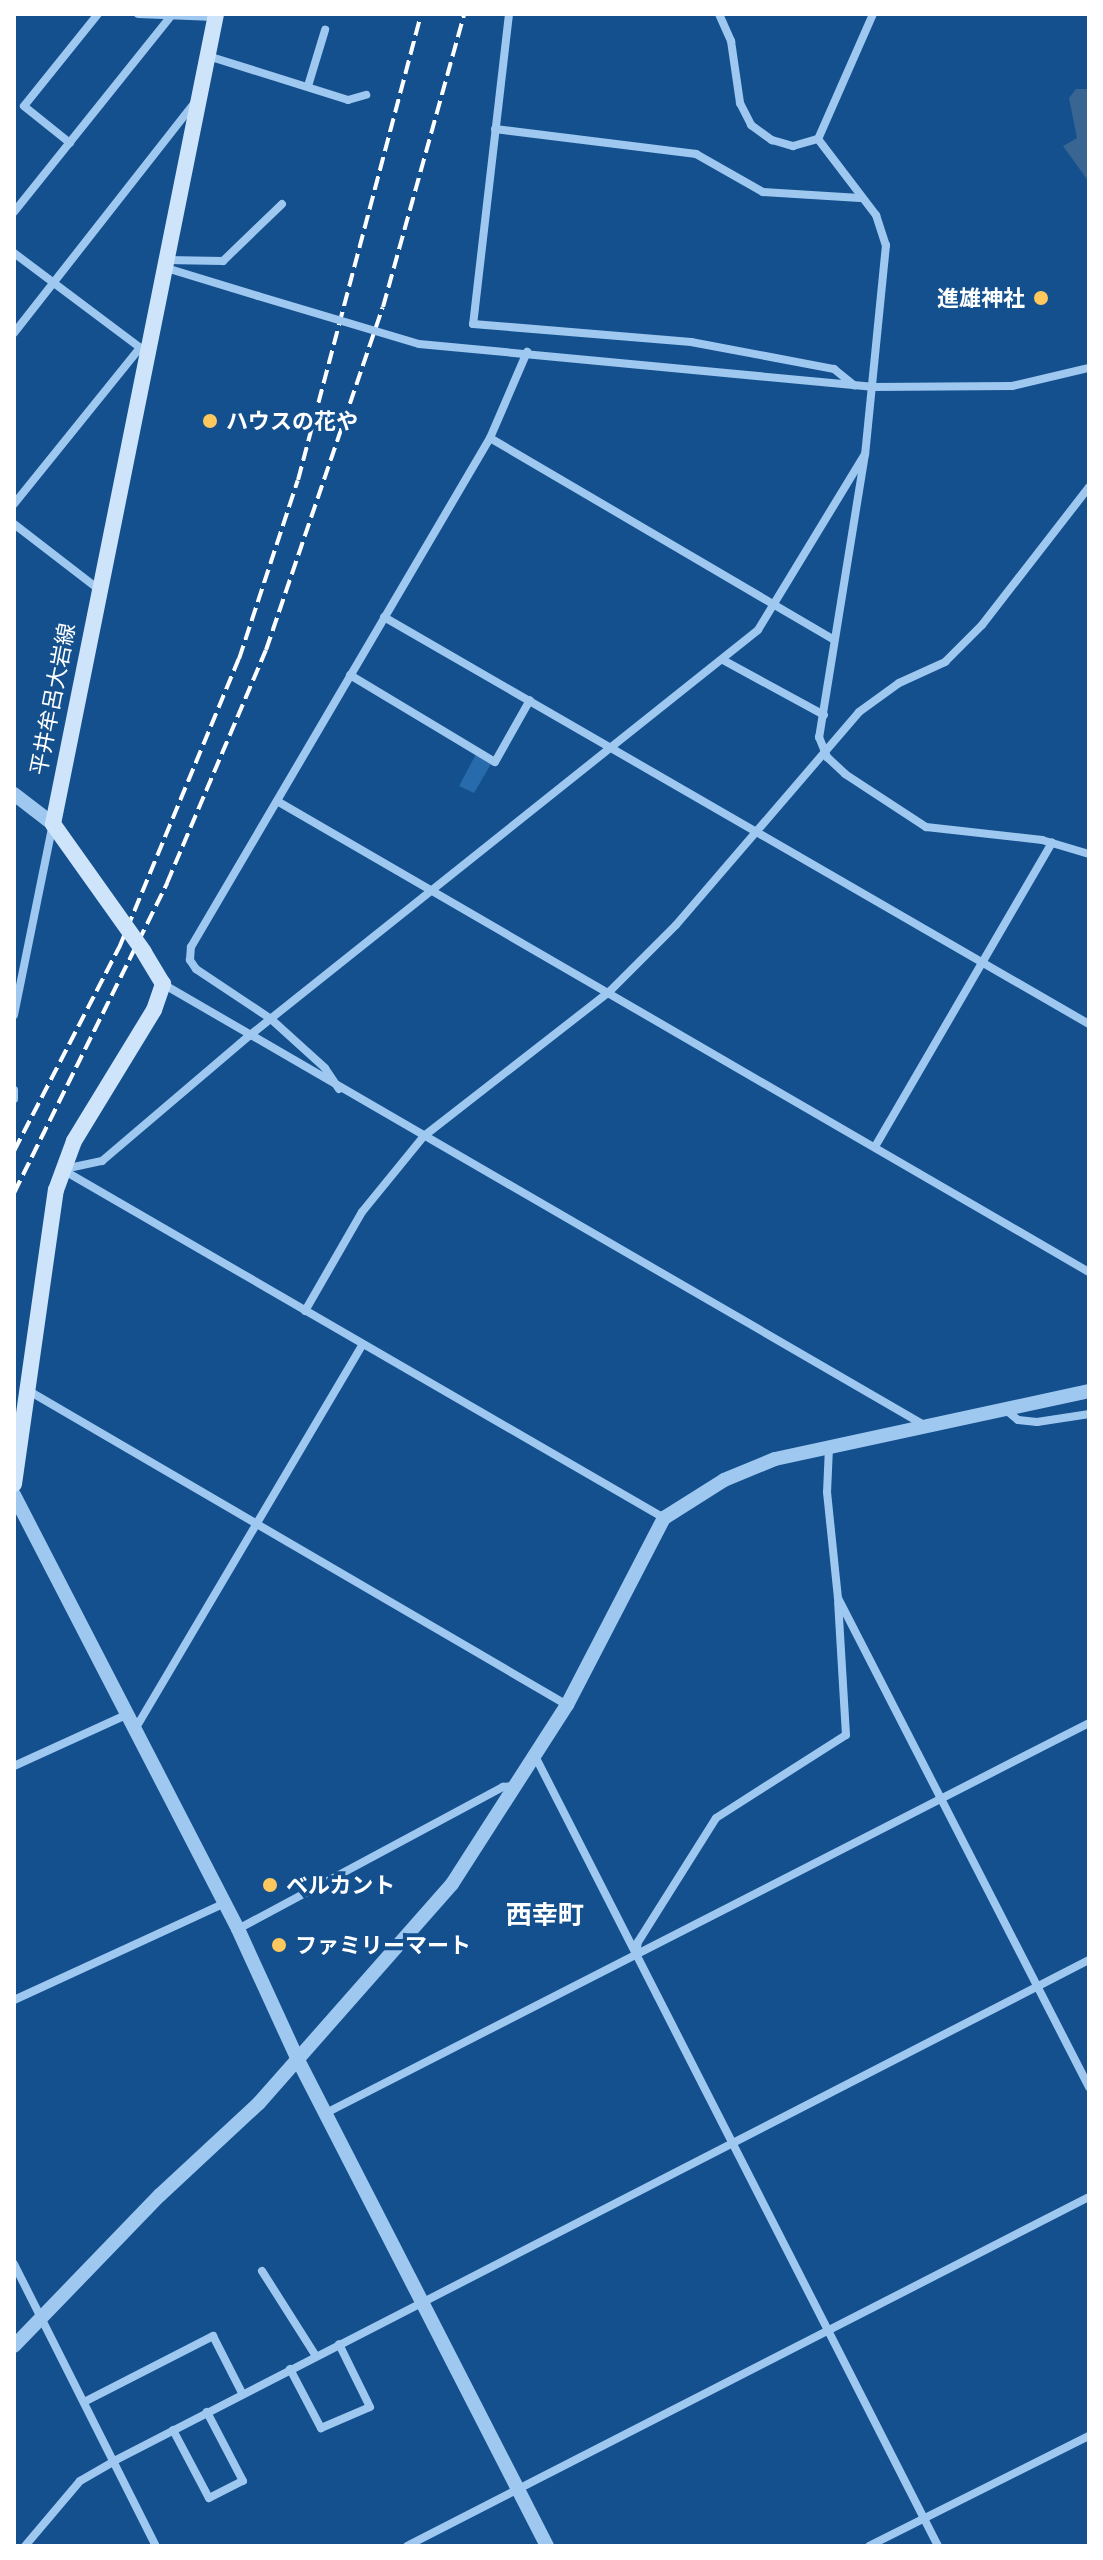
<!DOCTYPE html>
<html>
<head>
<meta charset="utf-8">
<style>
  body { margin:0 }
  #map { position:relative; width:1103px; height:2560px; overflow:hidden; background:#14508e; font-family:Commissioner,"Noto Sans JP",sans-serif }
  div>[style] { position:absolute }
  .green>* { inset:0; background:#276bad }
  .water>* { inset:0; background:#396592 }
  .minor>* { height:8px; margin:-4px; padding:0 4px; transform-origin:4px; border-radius:4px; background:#9fc8f0 }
  .tertiary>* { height:14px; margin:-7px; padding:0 7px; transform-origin:7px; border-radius:7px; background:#9fc8f0 }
  .secondary>* { height:16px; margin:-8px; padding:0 8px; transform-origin:8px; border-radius:8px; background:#cde4fb }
  .rail>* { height:4px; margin-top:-2px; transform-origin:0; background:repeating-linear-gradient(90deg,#fff 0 14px,transparent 0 20px) }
  .minor-bridge>* { height:8px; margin:-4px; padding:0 4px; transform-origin:4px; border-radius:4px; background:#9fc8f0 }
  .secondary-bridge>* { height:16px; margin:-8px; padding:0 8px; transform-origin:8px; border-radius:8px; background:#cde4fb }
  .dots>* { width:22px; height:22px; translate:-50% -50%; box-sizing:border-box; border:4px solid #14508e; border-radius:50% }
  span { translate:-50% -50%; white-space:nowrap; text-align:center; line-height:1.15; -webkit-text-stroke:8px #14508e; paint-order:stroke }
  .poi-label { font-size:22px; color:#fff; font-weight:700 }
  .right { translate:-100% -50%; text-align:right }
  .left { translate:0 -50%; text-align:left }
  .street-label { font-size:22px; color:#fff }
  .quarter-label { font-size:26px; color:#fff; font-weight:700 }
  .frame { position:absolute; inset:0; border:16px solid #fff; pointer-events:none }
</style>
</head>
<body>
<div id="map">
  <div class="green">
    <i style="clip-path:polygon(476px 754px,491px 764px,474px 793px,459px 786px)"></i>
  </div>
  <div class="water">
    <i style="clip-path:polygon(1076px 89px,1089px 89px,1089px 182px,1063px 146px,1077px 138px,1069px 98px)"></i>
  </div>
  <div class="minor">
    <i style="left:138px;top:14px;width:77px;rotate:2.2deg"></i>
    <i style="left:509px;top:14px;width:312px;rotate:96.6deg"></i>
    <i style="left:473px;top:324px;width:219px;rotate:4.7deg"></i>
    <i style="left:691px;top:342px;width:146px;rotate:10.7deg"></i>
    <i style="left:834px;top:369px;width:26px;rotate:39deg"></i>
    <i style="left:719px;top:14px;width:30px;rotate:66deg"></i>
    <i style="left:731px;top:41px;width:63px;rotate:81.7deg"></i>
    <i style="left:740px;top:103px;width:25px;rotate:63deg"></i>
    <i style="left:751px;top:125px;width:26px;rotate:36deg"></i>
    <i style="left:772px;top:140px;width:22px;rotate:16deg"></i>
    <i style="left:793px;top:146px;width:26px;rotate:-16deg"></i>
    <i style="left:873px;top:14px;width:137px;rotate:113.7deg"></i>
    <i style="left:818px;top:139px;width:96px;rotate:52.7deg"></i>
    <i style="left:876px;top:215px;width:32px;rotate:72deg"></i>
    <i style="left:886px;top:245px;width:210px;rotate:95.7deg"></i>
    <i style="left:865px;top:454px;width:287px;rotate:99.2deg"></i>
    <i style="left:819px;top:737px;width:22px;rotate:68deg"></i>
    <i style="left:827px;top:757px;width:25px;rotate:43deg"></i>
    <i style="left:845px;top:774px;width:97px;rotate:33.2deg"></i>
    <i style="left:926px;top:827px;width:117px;rotate:6.4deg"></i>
    <i style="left:1042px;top:840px;width:49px;rotate:16.6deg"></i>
    <i style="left:208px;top:56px;width:147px;rotate:17.4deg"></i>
    <i style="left:348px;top:100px;width:19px;rotate:-16deg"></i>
    <i style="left:308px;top:86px;width:59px;rotate:-73.1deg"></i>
    <i style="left:495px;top:129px;width:203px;rotate:7.1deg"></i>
    <i style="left:696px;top:154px;width:77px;rotate:29.6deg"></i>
    <i style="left:763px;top:192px;width:97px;rotate:3.5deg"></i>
    <i style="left:70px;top:143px;width:59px;rotate:-141.2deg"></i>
    <i style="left:24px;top:106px;width:118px;rotate:-51.2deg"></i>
    <i style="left:14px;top:212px;width:253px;rotate:-51.3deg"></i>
    <i style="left:14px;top:253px;width:161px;rotate:36.9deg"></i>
    <i style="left:166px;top:260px;width:57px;rotate:1deg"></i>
    <i style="left:223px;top:261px;width:82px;rotate:-44deg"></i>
    <i style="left:163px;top:267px;width:99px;rotate:17deg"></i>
    <i style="left:14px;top:333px;width:295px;rotate:-51.9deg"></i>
    <i style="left:419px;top:344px;width:455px;rotate:5.4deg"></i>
    <i style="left:872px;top:387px;width:140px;rotate:-0.4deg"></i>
    <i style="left:1012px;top:386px;width:79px;rotate:-13.2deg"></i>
    <i style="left:490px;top:438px;width:399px;rotate:30.4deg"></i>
    <i style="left:14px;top:504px;width:201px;rotate:-51.1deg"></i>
    <i style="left:14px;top:524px;width:105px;rotate:37.6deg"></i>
    <i style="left:384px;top:617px;width:814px;rotate:30deg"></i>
    <i style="left:723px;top:660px;width:115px;rotate:28.6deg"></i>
    <i style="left:350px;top:675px;width:169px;rotate:31deg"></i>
    <i style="left:495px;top:762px;width:71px;rotate:-60.6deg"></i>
    <i style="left:277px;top:801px;width:939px;rotate:30.12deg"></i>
    <i style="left:163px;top:984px;width:880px;rotate:30.09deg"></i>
    <i style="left:14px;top:1015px;width:195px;rotate:-78.5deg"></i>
    <i style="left:339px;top:1089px;width:25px;rotate:-124deg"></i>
    <i style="left:325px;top:1068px;width:73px;rotate:-137.8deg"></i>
    <i style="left:271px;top:1019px;width:90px;rotate:-146.3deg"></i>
    <i style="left:196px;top:969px;width:11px;rotate:-124deg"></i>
    <i style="left:190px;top:960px;width:13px;rotate:-86deg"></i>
    <i style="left:191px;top:947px;width:590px;rotate:-59.57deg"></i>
    <i style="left:490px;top:438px;width:94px;rotate:-66.7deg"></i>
    <i style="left:14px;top:1090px;width:9px;rotate:90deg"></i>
    <i style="left:876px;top:1145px;width:350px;rotate:-59.8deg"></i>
    <i style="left:64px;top:1169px;width:39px;rotate:-12deg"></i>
    <i style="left:102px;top:1161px;width:193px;rotate:-40.4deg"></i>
    <i style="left:249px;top:1036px;width:651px;rotate:-38.58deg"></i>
    <i style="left:758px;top:630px;width:206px;rotate:-58.7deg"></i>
    <i style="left:63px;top:1170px;width:694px;rotate:30.07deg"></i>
    <i style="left:305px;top:1311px;width:114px;rotate:-60.1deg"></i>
    <i style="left:362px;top:1212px;width:98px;rotate:-50.8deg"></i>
    <i style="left:424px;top:1136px;width:236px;rotate:-37.9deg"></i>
    <i style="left:610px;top:991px;width:93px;rotate:-45deg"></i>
    <i style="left:676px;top:925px;width:281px;rotate:-49.3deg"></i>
    <i style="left:859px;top:712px;width:49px;rotate:-35.9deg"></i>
    <i style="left:899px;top:683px;width:51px;rotate:-24.5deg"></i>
    <i style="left:945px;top:662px;width:52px;rotate:-45deg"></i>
    <i style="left:982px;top:625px;width:175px;rotate:-52.2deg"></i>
    <i style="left:29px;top:1391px;width:623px;rotate:30.27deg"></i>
    <i style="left:1007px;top:1411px;width:14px;rotate:39deg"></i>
    <i style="left:1018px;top:1420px;width:19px;rotate:6deg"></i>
    <i style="left:1037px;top:1422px;width:53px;rotate:-8.7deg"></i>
    <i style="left:829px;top:1447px;width:45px;rotate:92.5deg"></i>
    <i style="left:827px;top:1492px;width:107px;rotate:84.1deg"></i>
    <i style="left:838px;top:1598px;width:550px;rotate:62.83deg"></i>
    <i style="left:134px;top:1731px;width:447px;rotate:-59.4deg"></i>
    <i style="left:535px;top:1756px;width:887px;rotate:62.97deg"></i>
    <i style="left:14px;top:1766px;width:123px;rotate:-24.5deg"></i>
    <i style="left:238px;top:1929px;width:301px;rotate:-28.2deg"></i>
    <i style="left:503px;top:1787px;width:11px;rotate:-5deg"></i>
    <i style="left:636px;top:1954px;width:12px;rotate:-81deg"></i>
    <i style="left:638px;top:1942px;width:146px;rotate:-57.8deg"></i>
    <i style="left:716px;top:1818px;width:154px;rotate:-32.6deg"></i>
    <i style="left:846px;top:1735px;width:133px;rotate:-93.4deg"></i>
    <i style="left:14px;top:2000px;width:232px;rotate:-24.7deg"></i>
    <i style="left:326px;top:2113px;width:857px;rotate:-27.07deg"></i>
    <i style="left:14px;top:2264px;width:316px;rotate:63.3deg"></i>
    <i style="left:262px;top:2271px;width:101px;rotate:57.6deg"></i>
    <i style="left:290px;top:2369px;width:67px;rotate:62.3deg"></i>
    <i style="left:321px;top:2428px;width:53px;rotate:-23.2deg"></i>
    <i style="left:370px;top:2407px;width:70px;rotate:-116.2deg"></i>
    <i style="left:86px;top:2401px;width:143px;rotate:-27.1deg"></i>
    <i style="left:213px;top:2336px;width:64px;rotate:63deg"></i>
    <i style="left:173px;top:2430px;width:77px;rotate:62.1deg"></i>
    <i style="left:209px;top:2498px;width:38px;rotate:-27deg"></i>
    <i style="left:243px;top:2481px;width:78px;rotate:-117.6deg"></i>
    <i style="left:25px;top:2546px;width:85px;rotate:-49.8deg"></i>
    <i style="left:80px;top:2481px;width:39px;rotate:-30deg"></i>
    <i style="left:114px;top:2461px;width:1096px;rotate:-27.2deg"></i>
    <i style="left:407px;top:2546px;width:766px;rotate:-27.1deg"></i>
    <i style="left:869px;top:2546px;width:246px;rotate:-26.6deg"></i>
  </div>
  <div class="tertiary">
    <i style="left:14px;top:794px;width:49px;rotate:37.6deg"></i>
    <i style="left:14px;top:1495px;width:488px;rotate:62.7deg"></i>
    <i style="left:238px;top:1929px;width:144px;rotate:65.4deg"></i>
    <i style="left:298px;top:2060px;width:546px;rotate:62.87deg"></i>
    <i style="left:14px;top:2346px;width:210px;rotate:-46deg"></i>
    <i style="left:160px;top:2195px;width:135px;rotate:-42.9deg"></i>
    <i style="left:259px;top:2103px;width:292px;rotate:-48.6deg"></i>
    <i style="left:452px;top:1884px;width:213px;rotate:-57.3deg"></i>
    <i style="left:567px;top:1705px;width:211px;rotate:-62.6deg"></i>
    <i style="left:664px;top:1518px;width:71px;rotate:-32.3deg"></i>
    <i style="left:724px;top:1480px;width:55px;rotate:-22.4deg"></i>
    <i style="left:775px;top:1459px;width:321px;rotate:-12.2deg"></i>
  </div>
  <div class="secondary">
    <i style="left:53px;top:824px;width:826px;rotate:-78.62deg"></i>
    <i style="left:14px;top:1484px;width:297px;rotate:-81.9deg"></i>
    <i style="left:56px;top:1190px;width:52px;rotate:-69.8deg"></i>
    <i style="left:74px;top:1141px;width:153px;rotate:-58.6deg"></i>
    <i style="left:154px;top:1010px;width:28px;rotate:-71deg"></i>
    <i style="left:163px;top:984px;width:37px;rotate:-121deg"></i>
  </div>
  <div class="rail">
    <i style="left:14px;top:1151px;width:229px;rotate:-62.7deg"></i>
    <i style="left:119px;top:948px;width:313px;rotate:-67.5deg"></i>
    <i style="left:239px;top:659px;width:188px;rotate:-71.8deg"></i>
    <i style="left:298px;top:480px;width:482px;rotate:-75.2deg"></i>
    <i style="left:14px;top:1193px;width:346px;rotate:-63.7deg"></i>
    <i style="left:167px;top:883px;width:253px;rotate:-67deg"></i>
    <i style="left:266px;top:650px;width:362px;rotate:-71.2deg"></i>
    <i style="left:383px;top:307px;width:304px;rotate:-74.5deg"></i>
  </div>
  <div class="minor-bridge">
    <i style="left:258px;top:296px;width:168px;rotate:16.6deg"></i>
  </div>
  <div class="secondary-bridge">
    <i style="left:53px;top:824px;width:157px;rotate:54.6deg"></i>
  </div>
  <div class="dots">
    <i style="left:1041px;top:298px;background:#ffc85e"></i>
    <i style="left:210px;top:421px;background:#ffc85e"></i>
    <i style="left:270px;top:1885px;background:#ffc85e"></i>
    <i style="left:279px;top:1945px;background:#ffc85e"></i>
  </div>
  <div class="poi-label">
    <span class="right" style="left:1025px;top:298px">進雄神社</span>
    <span class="left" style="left:226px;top:421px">ハウスの花や</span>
    <span class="left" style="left:286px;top:1885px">ベルカント</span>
    <span class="left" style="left:295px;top:1945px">ファミリーマート</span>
  </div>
  <div class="street-label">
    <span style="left:52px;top:699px;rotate:-79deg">平井牟呂大岩線</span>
  </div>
  <div class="quarter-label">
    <span style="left:545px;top:1914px">西幸町</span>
  </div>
  <div class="frame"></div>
</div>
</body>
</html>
